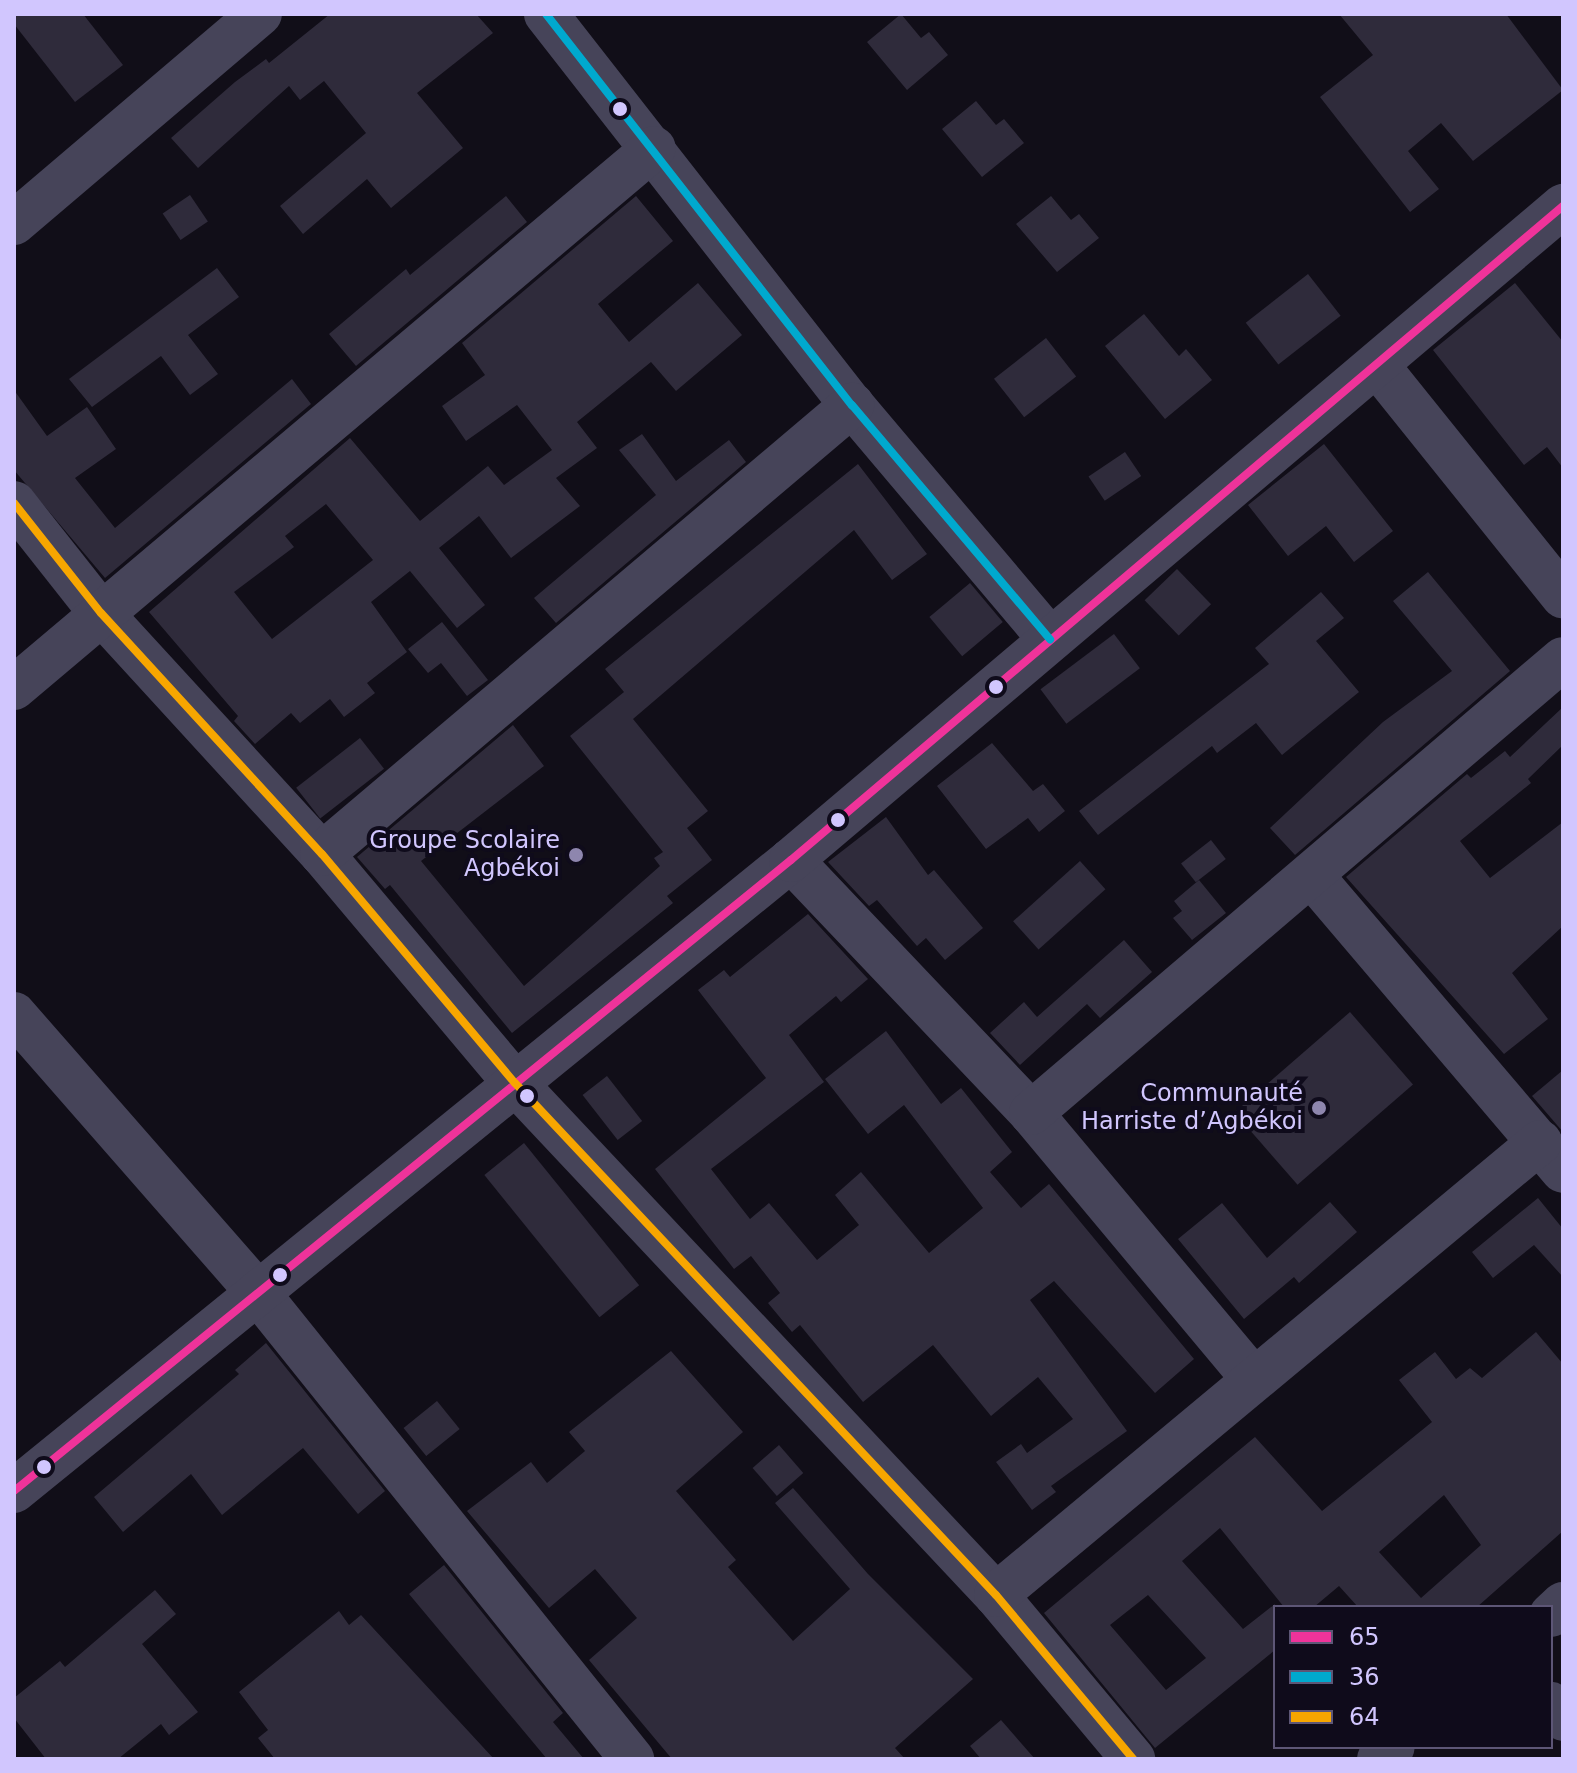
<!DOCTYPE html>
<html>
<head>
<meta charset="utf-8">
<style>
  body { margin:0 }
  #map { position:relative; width:1577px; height:1773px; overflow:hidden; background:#110e18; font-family:"DejaVu Sans",sans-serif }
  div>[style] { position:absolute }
  .building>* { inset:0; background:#2f2b3b; transform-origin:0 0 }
  .minor>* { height:44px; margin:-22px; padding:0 22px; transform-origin:22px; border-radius:22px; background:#464459 }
  .bus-1>* { height:8px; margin:-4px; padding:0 4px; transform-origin:4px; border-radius:4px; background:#ef339a }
  .bus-2>* { height:8px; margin:-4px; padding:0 4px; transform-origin:4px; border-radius:4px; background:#00a9ce }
  .bus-3>* { height:8px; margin:-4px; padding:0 4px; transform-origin:4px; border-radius:4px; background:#f7a600 }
  .dots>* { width:22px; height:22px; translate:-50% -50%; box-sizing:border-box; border:4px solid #0f0b1b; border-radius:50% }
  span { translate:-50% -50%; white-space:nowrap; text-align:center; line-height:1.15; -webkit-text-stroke:8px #0f0b1b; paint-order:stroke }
  .poi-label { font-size:24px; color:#d1c6fe }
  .right { translate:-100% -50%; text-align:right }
  .frame { position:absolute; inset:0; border:16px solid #d1c6fe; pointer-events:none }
  .legend { position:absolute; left:1273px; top:1605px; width:280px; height:144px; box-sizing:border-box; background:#0f0b1b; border:2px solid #5d5676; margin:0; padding:10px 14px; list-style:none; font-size:24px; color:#d1c6fe }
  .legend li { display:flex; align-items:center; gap:16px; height:40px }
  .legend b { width:40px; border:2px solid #5d5676 }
</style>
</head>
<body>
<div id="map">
  <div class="building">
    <i style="clip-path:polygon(14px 14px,83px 14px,123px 65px,75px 102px,14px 24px)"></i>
    <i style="clip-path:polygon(330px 14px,476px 14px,493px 33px,417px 93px,463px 148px,391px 208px,367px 179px,303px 234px,280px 206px,366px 133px,324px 81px,300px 100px,289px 86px,198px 168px,171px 138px,235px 82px,266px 59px,269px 63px)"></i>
    <i style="clip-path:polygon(901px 14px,921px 38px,929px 32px,948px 55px,907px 90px,867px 42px)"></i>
    <i style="clip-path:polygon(1339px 14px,1506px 14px,1563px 90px,1473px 161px,1441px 123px,1408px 151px,1439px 189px,1410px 212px,1320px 97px,1373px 55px)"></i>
    <i style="clip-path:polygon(976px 101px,996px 125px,1004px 119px,1024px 143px,982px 177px,942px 129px)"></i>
    <i style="left:190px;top:195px;width:32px;height:33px;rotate:56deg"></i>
    <i style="clip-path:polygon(506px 196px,527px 222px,356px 366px,329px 334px,406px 269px,410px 275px)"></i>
    <i style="clip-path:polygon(evenodd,636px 196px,673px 241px,598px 304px,629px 342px,698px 283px,742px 335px,676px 391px,651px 362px,577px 422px,597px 448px,556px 478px,580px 506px,511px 558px,479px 516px,439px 548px,485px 605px,457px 628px,410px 571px,371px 602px,407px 652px,367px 683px,375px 693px,344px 717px,330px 699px,300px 723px,291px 713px,255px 744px,234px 721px,238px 716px,149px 612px,350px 438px,420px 521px,488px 466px,504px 485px,552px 450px,517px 405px,466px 441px,442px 406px,485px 375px,462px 343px,636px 196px,326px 504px,373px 560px,272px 639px,234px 592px,294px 547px,285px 536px,326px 504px)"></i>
    <i style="clip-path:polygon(1051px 196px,1071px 220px,1079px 214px,1099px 238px,1057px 272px,1016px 224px)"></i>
    <i style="clip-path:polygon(217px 268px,239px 297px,188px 335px,218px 374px,190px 395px,161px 356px,92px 407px,69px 379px)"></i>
    <i style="left:1308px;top:274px;width:53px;height:79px;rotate:52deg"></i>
    <i style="clip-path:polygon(1515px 283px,1563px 342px,1563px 468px,1547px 447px,1524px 465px,1433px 350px)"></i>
    <i style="clip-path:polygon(1144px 314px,1179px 356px,1186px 349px,1212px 380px,1165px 419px,1105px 346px)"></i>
    <i style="left:1046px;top:338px;width:49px;height:66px;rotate:52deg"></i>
    <i style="clip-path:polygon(292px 379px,311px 404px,105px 578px,14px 470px,14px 390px,47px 436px,87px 407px,116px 449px,75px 478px,115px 528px)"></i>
    <i style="clip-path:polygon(642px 434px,676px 481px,729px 440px,746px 462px,556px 623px,534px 598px,656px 495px,619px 450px)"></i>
    <i style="clip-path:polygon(1324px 444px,1393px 531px,1354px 562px,1326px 526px,1288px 556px,1248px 505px)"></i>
    <i style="left:1125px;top:452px;width:29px;height:44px;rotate:56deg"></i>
    <i style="clip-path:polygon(858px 464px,927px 554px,892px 580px,854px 530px,633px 719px,708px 811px,687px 828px,712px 860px,667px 896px,673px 903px,512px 1033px,390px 885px,385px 889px,357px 857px,513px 725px,544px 766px,421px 861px,524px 986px,660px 866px,654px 858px,663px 852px,570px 736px,624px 692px,605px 669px)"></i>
    <i style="left:1177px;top:569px;width:49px;height:45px;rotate:46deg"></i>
    <i style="clip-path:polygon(1428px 572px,1510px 671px,1295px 855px,1270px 828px,1383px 722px,1452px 671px,1393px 601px)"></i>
    <i style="left:970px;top:583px;width:51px;height:53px;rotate:50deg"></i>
    <i style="clip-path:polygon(1321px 592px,1344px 618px,1316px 641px,1359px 692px,1282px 755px,1256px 723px,1217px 753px,1212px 746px,1098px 835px,1079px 811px,1269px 664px,1255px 648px)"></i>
    <i style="clip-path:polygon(442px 622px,488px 680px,467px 696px,441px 663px,428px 673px,408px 649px)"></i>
    <i style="left:1114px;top:634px;width:43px;height:92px;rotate:53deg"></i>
    <i style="clip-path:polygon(1563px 707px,1563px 745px,1528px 779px,1531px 783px,1460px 841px,1490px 878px,1563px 822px,1563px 926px,1512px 973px,1548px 1019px,1504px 1054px,1346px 877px,1467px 774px,1471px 778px,1505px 751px,1510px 757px)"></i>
    <i style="left:360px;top:738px;width:39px;height:81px;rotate:52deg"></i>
    <i style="clip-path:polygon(992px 743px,1033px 791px,1043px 784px,1065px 811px,1039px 832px,1028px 818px,986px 849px,937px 786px)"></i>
    <i style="clip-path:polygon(886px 817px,928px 875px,934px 870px,983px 928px,945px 960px,926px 938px,917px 946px,877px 900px,869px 906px,828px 862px)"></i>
    <i style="left:1211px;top:840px;width:24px;height:38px;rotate:52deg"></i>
    <i style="left:1080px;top:861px;width:38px;height:90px;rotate:48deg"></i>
    <i style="clip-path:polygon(1199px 880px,1226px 913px,1192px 940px,1173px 918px,1182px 911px,1174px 901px)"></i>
    <i style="clip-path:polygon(808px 914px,868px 979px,841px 1002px,836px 996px,789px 1035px,824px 1082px,711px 1169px,750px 1219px,769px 1203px,817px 1260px,859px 1225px,835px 1195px,861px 1172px,929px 1253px,983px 1208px,904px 1105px,868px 1134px,825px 1079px,886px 1031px,941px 1104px,961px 1088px,1012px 1152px,990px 1172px,1021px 1208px,1049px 1184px,1194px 1359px,1155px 1393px,1054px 1281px,1030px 1300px,1127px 1431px,1051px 1486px,1056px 1492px,1032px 1510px,996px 1462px,1021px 1444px,1027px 1453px,1073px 1419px,1038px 1377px,991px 1416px,933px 1345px,863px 1402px,800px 1325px,792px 1332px,768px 1303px,780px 1293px,751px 1256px,734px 1269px,655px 1169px,766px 1078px,698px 990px,724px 970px,730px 977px)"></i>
    <i style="clip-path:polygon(1124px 940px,1152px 972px,1100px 1018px,1087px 1004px,1020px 1065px,990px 1033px,1024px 1002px,1037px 1017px)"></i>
    <i style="left:1350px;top:1012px;width:96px;height:153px;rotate:49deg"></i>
    <i style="clip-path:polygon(1563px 1070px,1563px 1132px,1532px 1096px)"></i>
    <i style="left:607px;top:1076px;width:57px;height:31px;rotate:52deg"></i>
    <i style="left:524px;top:1143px;width:183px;height:51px;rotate:51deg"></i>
    <i style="clip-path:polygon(1538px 1198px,1563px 1229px,1563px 1277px,1534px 1245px,1493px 1278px,1472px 1252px)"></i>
    <i style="clip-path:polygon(1330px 1202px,1357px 1232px,1299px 1283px,1294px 1277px,1244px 1319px,1178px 1239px,1222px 1203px,1267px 1258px)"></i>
    <i style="clip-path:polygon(evenodd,1536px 1332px,1563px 1364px,1563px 1531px,1477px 1607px,1358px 1607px,1339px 1586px,1314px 1607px,1284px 1607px,1220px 1528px,1182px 1561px,1243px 1629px,1275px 1604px,1275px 1650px,1155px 1748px,1044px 1613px,1255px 1437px,1322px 1511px,1432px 1422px,1399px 1380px,1435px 1352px,1456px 1379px,1470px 1368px,1482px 1378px,1536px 1332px,1444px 1495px,1481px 1545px,1421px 1598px,1379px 1552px,1444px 1495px,1536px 1332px,1148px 1595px,1206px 1658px,1166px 1690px,1110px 1625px,1148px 1595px)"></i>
    <i style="clip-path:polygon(266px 1343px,385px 1491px,358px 1514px,303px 1448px,222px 1515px,191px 1474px,123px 1532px,94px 1497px,239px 1374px,235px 1370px)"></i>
    <i style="clip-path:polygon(671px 1351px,743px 1432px,676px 1491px,736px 1560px,728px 1567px,793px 1641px,850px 1589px,775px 1503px,793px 1488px,868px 1574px,973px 1679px,895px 1748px,905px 1759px,672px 1759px,589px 1660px,637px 1618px,595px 1569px,549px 1608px,467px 1511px,531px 1462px,547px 1483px,585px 1451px,569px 1432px)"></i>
    <i style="left:437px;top:1401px;width:36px;height:43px;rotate:51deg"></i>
    <i style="left:779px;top:1445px;width:37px;height:35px;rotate:49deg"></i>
    <i style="clip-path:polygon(444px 1565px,563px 1713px,553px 1722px,584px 1759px,547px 1759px,409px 1594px)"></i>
    <i style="clip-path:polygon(155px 1590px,176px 1614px,142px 1644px,198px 1712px,169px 1735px,161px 1724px,118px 1759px,46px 1759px,14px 1718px,14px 1698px,60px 1661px,65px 1667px)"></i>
    <i style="clip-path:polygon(339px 1611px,349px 1625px,361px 1615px,494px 1759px,275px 1759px,258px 1738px,268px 1730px,239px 1692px)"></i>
    <i style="clip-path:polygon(1001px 1720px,1035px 1759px,981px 1759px,970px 1746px)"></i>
  </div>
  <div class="minor">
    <i style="left:546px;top:14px;width:497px;rotate:52deg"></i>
    <i style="left:852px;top:405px;width:307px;rotate:49.8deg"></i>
    <i style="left:14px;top:223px;width:323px;rotate:-40.4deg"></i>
    <i style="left:1377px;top:365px;width:297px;rotate:51.2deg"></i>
    <i style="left:14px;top:503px;width:140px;rotate:51.7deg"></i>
    <i style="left:101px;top:613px;width:327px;rotate:47.5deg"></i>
    <i style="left:322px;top:854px;width:299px;rotate:49.9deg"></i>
    <i style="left:515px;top:1083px;width:702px;rotate:46.79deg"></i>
    <i style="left:996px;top:1595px;width:214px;rotate:50.1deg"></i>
    <i style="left:14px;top:688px;width:837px;rotate:-40.16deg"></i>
    <i style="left:322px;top:854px;width:695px;rotate:-40.27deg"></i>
    <i style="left:791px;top:860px;width:349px;rotate:46.5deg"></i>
    <i style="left:1031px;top:1113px;width:344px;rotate:50.1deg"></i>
    <i style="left:1312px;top:876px;width:387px;rotate:49.6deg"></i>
    <i style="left:14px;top:1014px;width:371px;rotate:48.8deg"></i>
    <i style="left:258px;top:1293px;width:598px;rotate:51.25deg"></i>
    <i style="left:1031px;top:1113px;width:699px;rotate:-40.48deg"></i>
    <i style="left:14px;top:1491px;width:1001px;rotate:-39.08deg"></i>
    <i style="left:791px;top:860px;width:1012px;rotate:-40.27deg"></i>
    <i style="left:996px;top:1595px;width:708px;rotate:-39.78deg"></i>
    <i style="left:1551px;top:1615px;width:16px;rotate:-43deg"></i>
    <i style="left:1551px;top:1704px;width:19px;rotate:51deg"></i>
    <i style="left:1379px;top:1759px;width:18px;rotate:-41deg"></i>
  </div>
  <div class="bus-1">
    <i style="left:14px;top:1491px;width:1001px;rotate:-39.08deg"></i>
    <i style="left:791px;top:860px;width:1012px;rotate:-40.27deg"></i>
  </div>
  <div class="bus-2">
    <i style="left:546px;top:14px;width:497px;rotate:52deg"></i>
    <i style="left:852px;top:405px;width:307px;rotate:49.8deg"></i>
  </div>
  <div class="bus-3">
    <i style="left:14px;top:503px;width:140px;rotate:51.7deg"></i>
    <i style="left:101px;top:613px;width:327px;rotate:47.5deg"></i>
    <i style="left:322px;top:854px;width:299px;rotate:49.9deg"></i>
    <i style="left:515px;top:1083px;width:702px;rotate:46.79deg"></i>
    <i style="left:996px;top:1595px;width:214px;rotate:50.1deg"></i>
  </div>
  <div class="dots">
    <i style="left:620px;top:109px;background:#d1c6fe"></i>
    <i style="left:996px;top:687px;background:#d1c6fe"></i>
    <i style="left:838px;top:820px;background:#d1c6fe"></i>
    <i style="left:576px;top:855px;background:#8e86ae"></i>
    <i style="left:527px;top:1096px;background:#d1c6fe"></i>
    <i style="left:1319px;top:1108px;background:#8e86ae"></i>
    <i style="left:280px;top:1275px;background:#d1c6fe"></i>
    <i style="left:44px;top:1467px;background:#d1c6fe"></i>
  </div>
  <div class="poi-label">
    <span class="right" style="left:560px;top:855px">Groupe Scolaire<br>Agbékoi</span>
    <span class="right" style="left:1303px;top:1108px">Communauté<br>Harriste d’Agbékoi</span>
  </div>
  <div class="frame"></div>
  <ul class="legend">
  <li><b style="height:10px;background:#ef339a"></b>65</li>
  <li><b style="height:10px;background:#00a9ce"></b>36</li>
  <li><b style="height:10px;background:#f7a600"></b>64</li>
  </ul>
</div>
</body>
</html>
